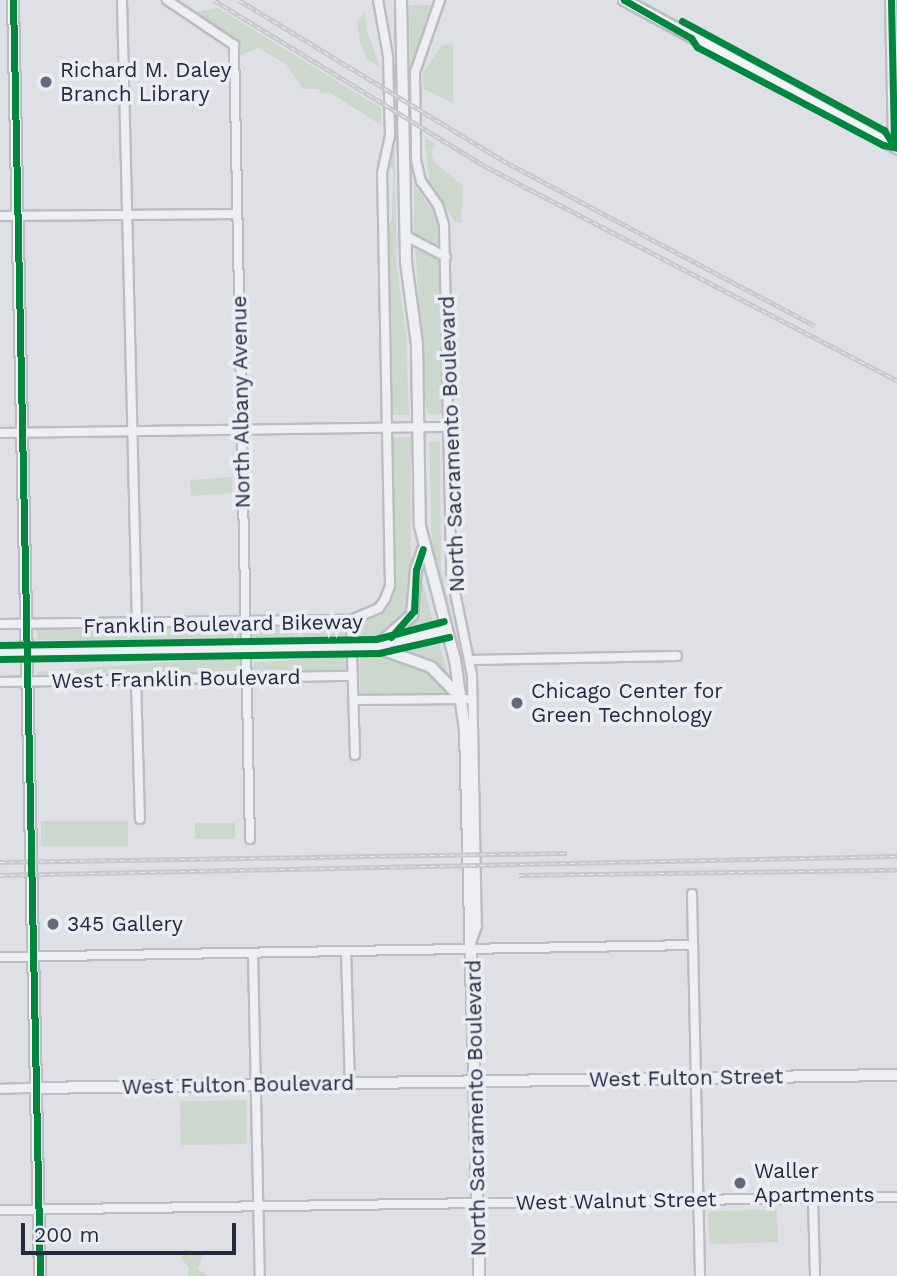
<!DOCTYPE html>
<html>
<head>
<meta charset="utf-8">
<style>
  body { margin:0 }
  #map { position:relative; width:897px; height:1276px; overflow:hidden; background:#dfe0e5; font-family:"Work Sans",sans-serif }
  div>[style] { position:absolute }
  .green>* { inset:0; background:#ccd8ce; transform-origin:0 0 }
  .roads { filter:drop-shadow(2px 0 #bcbdc3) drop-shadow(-2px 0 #bcbdc3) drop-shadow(0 2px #bcbdc3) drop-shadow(0 -2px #bcbdc3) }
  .minor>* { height:8px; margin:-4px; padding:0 4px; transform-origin:4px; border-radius:4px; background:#eeeff2 }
  .tertiary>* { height:10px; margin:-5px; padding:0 5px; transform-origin:5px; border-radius:5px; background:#eeeff2 }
  .secondary>* { height:10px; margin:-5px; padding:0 5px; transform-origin:5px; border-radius:5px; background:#f3f4f5 }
  .rail>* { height:4.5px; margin-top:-2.25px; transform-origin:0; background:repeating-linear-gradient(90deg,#ebedf5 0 5px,#c7c8cc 0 10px); box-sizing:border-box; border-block:2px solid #c7c8cc }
  .cycleway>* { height:7px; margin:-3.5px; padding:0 3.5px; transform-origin:3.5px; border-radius:3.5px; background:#00873e }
  .dots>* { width:19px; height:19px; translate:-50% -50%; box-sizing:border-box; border:4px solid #ebedf5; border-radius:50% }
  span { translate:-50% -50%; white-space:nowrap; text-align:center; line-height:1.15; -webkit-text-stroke:7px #ebedf5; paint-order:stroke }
  .poi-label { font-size:21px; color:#24293f }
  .left { translate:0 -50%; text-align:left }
  .street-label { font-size:21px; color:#24293f }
  .scale { position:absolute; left:21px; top:1223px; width:215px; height:32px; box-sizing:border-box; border:4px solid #24293f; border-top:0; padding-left:9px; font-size:21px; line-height:24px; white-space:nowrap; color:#24293f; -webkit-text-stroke:5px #ebedf5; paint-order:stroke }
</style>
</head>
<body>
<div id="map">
  <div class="green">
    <i style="clip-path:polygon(409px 5px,433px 5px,410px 71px)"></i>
    <i style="clip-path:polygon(218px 8px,381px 108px,381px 125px,329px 92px,322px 95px,318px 89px,303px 89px,286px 64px,258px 48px,239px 56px,232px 36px,196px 12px)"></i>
    <i style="clip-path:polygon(365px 11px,367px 31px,380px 67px,367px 59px,360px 43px,357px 22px)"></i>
    <i style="clip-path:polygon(453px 43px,453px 103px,424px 89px,422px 74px,442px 45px)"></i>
    <i style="clip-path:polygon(394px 135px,397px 269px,406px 331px,409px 415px,390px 415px,386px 225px,392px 220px,393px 172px,388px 159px)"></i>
    <i style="clip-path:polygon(425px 138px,436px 144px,431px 151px,434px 162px,463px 186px,461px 223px,455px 222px,429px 180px)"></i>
    <i style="clip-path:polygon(414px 185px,438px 218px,441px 249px,414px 234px)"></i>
    <i style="clip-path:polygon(415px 244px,440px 261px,442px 414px,428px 414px,425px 404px)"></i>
    <i style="clip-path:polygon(393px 437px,411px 438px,411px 605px,406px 619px,380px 636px,360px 637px,358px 624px,384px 609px,394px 589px)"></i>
    <i style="clip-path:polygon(429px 442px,440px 442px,441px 569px,453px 621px,432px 554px)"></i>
    <i style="left:232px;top:477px;width:16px;height:42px;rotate:86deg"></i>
    <i style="clip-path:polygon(419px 570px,434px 624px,402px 634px,419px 603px)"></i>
    <i style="left:347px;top:623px;width:15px;height:95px;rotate:90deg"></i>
    <i style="left:240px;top:625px;width:15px;height:203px;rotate:90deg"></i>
    <i style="clip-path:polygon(438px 639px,449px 679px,430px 663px,398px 651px)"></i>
    <i style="left:346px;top:656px;width:16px;height:93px;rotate:86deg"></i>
    <i style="clip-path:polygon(360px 656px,399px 657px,430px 671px,446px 695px,359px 697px)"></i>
    <i style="left:241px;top:657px;width:16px;height:204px;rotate:86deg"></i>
    <i style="left:41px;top:821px;width:87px;height:25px"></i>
    <i style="left:195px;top:823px;width:40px;height:16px"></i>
    <i style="left:246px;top:1100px;width:44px;height:66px;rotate:89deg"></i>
    <i style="left:777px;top:1209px;width:33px;height:69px;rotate:88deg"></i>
    <i style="clip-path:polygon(185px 1249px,203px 1255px,198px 1269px,208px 1276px,188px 1276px,189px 1267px,181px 1259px)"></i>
  </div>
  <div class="roads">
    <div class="minor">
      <i style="left:122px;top:0;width:623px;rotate:88.62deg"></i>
      <i style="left:167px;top:0;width:81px;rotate:33.9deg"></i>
      <i style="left:234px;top:45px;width:794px;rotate:88.85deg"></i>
      <i style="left:440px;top:0;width:76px;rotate:109.1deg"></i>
      <i style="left:415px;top:72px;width:88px;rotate:89.3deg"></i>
      <i style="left:416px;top:160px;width:22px;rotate:77deg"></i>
      <i style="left:421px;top:181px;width:29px;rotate:55deg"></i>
      <i style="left:438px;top:205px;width:21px;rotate:73deg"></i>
      <i style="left:444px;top:225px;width:348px;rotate:88.8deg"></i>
      <i style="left:451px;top:573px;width:104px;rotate:78.4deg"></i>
      <i style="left:472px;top:675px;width:251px;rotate:88.9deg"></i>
      <i style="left:477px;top:926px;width:15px;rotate:110deg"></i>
      <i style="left:0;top:216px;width:237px;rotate:-0.5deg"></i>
      <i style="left:406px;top:236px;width:45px;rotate:27.7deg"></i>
      <i style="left:0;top:433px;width:451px;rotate:-0.8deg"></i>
      <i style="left:351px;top:620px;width:135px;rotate:88.3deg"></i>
      <i style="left:0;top:624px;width:351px;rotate:-0.7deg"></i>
      <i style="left:351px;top:620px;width:30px;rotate:-23deg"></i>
      <i style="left:379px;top:608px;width:11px;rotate:-56deg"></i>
      <i style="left:385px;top:599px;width:14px;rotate:-69deg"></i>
      <i style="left:390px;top:586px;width:413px;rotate:-91.1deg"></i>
      <i style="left:382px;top:173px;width:38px;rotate:-78deg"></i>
      <i style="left:390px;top:136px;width:80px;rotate:-91.4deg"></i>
      <i style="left:388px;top:56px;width:57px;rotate:-100.1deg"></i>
      <i style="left:470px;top:660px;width:207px;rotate:-1.1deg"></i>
      <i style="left:136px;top:679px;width:140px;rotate:88.4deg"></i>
      <i style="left:0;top:682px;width:353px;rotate:-1deg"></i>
      <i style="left:354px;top:700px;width:112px;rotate:-0.5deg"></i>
      <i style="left:692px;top:894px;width:382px;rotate:88.8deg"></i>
      <i style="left:346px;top:951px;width:132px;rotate:88.3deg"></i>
      <i style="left:253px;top:953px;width:323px;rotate:88.8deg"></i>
      <i style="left:0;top:957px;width:693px;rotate:-0.99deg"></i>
      <i style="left:0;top:1089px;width:36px;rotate:-2deg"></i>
      <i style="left:813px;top:1198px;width:78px;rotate:88.5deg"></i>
      <i style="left:0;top:1210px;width:897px;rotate:-0.83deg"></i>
    </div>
    <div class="tertiary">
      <i style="left:401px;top:0;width:262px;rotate:88.9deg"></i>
      <i style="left:406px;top:262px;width:83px;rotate:82.4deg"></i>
      <i style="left:417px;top:344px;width:182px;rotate:89.1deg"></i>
      <i style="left:420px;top:526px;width:138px;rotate:75.4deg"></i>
      <i style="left:455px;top:660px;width:71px;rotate:81.9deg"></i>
      <i style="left:465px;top:730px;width:546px;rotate:88.53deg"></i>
      <i style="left:891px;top:0;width:146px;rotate:88.8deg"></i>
      <i style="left:380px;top:643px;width:43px;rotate:-41.2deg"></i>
      <i style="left:412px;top:615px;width:45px;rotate:-84.9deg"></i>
      <i style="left:416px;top:570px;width:21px;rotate:-71deg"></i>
      <i style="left:378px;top:648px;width:56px;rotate:19.7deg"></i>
      <i style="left:431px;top:667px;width:45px;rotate:45.9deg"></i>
      <i style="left:107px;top:651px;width:57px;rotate:-2deg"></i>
      <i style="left:0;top:653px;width:360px;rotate:-1deg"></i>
      <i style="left:360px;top:647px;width:88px;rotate:-10.4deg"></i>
      <i style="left:36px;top:1088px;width:861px;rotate:-0.87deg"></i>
    </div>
    <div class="secondary">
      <i style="left:13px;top:0;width:1276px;rotate:88.79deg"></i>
      <i style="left:624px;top:0;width:311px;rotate:28.5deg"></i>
    </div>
  </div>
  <div class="rail">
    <i style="left:214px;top:0;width:320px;rotate:31.5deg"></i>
    <i style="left:487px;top:167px;width:462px;rotate:27.5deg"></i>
    <i style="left:239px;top:0;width:308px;rotate:31.3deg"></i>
    <i style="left:502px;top:160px;width:354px;rotate:27.9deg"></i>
    <i style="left:0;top:862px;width:567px;rotate:-0.91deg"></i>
    <i style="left:0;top:875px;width:897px;rotate:-1.21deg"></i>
    <i style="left:519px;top:875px;width:378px;rotate:-0.8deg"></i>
  </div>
  <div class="cycleway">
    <i style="left:13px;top:0;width:1276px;rotate:88.79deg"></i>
    <i style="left:624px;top:0;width:77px;rotate:29.6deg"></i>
    <i style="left:691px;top:38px;width:11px;rotate:56deg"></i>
    <i style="left:697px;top:47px;width:210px;rotate:27.8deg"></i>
    <i style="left:883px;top:145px;width:14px;rotate:12deg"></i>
    <i style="left:891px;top:0;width:146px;rotate:88.8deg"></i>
    <i style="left:682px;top:21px;width:230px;rotate:28.4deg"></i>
    <i style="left:884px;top:130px;width:19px;rotate:58deg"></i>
    <i style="left:391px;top:637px;width:35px;rotate:-49deg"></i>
    <i style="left:414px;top:611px;width:41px;rotate:-87.2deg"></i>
    <i style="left:416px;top:570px;width:22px;rotate:-72deg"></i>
    <i style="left:0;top:645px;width:376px;rotate:-0.9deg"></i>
    <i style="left:376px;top:639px;width:70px;rotate:-14.8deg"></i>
    <i style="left:0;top:659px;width:379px;rotate:-0.9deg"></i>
    <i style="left:379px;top:653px;width:72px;rotate:-12.9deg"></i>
  </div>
  <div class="dots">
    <i style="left:46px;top:82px;background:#656979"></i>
    <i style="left:517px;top:703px;background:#656979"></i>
    <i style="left:53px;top:924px;background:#656979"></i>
    <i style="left:740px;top:1183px;background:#656979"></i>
  </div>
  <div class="poi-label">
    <span class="left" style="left:60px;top:82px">Richard M. Daley<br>Branch Library</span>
    <span class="left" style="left:531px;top:703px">Chicago Center for<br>Green Technology</span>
    <span class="left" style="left:67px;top:924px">345 Gallery</span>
    <span class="left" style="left:754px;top:1183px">Waller<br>Apartments</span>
  </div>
  <div class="street-label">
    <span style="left:241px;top:402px;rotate:-91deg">North Albany Avenue</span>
    <span style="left:452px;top:444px;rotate:-92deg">North Sacramento Boulevard</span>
    <span style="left:223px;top:624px;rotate:-1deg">Franklin Boulevard Bikeway</span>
    <span style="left:176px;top:679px;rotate:-1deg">West Franklin Boulevard</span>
    <span style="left:686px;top:1078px;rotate:-1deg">West Fulton Street</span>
    <span style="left:238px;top:1085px;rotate:-1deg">West Fulton Boulevard</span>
    <span style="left:476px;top:1108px;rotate:-91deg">North Sacramento Boulevard</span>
    <span style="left:616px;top:1201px;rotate:-1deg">West Walnut Street</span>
  </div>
  <div class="scale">200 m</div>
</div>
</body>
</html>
